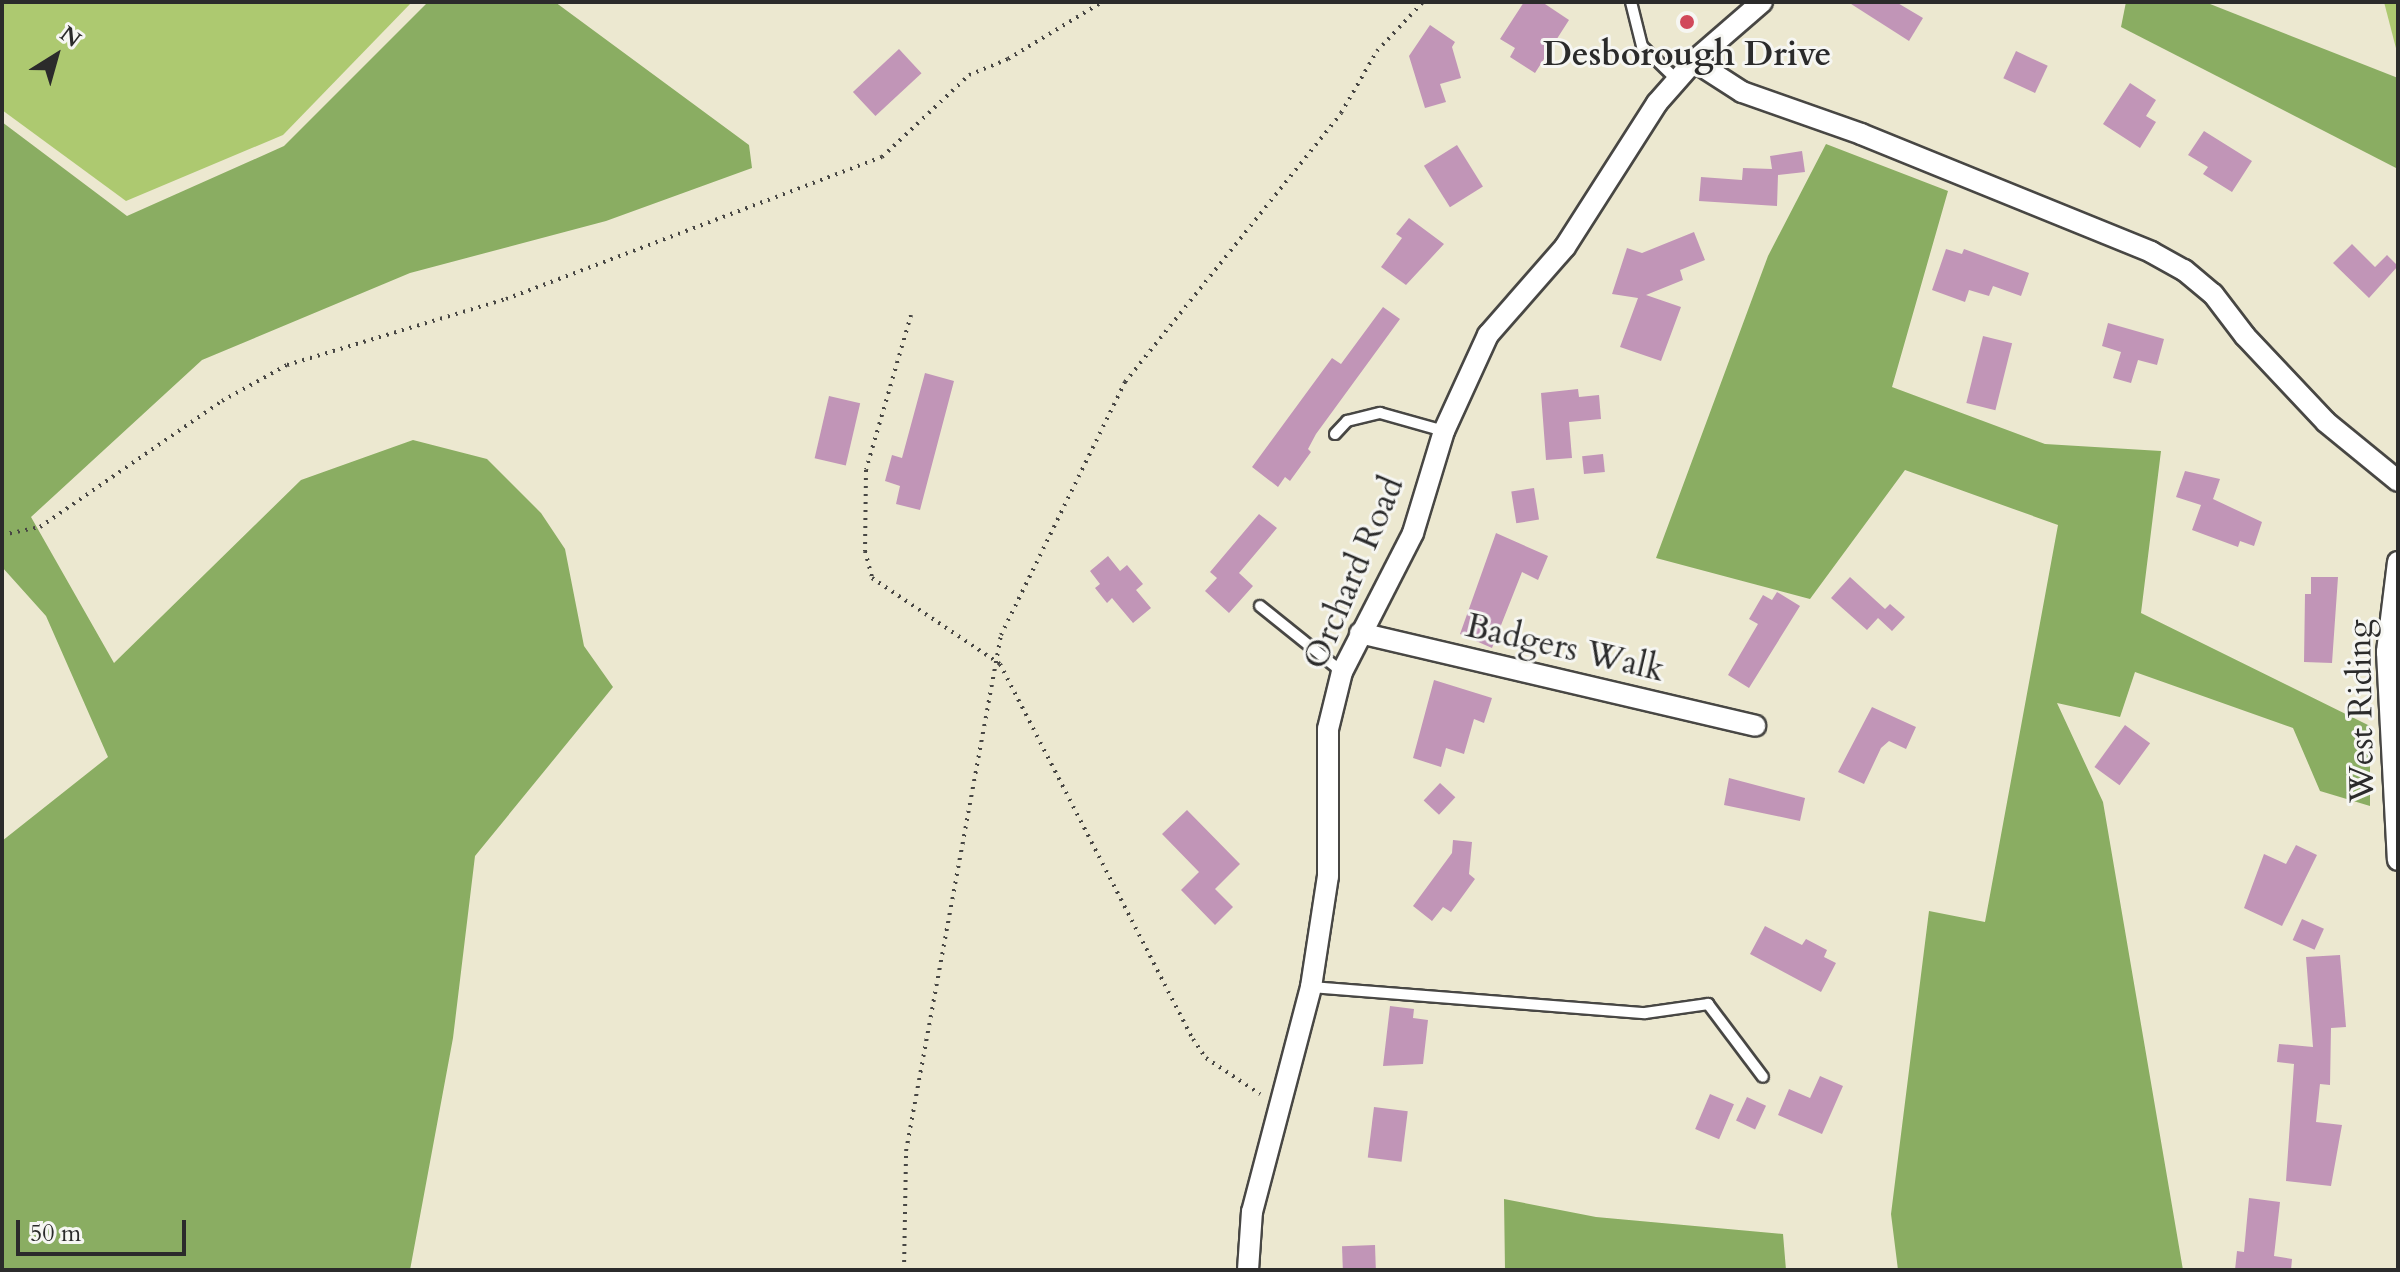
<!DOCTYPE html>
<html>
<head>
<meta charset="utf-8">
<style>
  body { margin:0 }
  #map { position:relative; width:2400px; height:1272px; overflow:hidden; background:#ece8d0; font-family:Cardo,serif }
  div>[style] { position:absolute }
  .green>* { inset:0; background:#adc970 }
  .forest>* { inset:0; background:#8aad62 }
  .building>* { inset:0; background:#c195b7; transform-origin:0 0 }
  .path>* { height:4px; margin-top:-2px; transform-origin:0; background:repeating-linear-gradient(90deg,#484744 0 2px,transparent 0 8px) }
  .roads { filter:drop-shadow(2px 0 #484744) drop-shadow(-2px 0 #484744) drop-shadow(0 2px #484744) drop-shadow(0 -2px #484744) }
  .service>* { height:10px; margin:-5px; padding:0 5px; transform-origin:5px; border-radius:5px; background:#fff }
  .minor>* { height:20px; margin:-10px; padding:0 10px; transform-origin:10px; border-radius:10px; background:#fff }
  .dots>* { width:22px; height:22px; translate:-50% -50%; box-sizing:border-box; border:4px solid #f6f6f2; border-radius:50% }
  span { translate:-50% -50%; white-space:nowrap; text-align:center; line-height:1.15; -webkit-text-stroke:6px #f6f6f2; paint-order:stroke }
  .poi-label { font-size:34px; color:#2b2b2b; font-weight:700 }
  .street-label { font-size:34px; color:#2b2b2b }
  .frame { position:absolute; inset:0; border:4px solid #2b2b2b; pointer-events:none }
  .north { position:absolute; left:16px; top:16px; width:80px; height:80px; -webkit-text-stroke:6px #f6f6f2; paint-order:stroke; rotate:37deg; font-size:22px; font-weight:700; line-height:32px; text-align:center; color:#2b2b2b }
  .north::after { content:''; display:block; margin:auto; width:28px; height:36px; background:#2b2b2b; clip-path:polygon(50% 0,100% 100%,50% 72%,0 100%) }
  .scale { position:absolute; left:16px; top:1220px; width:170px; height:36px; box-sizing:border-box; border:4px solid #2b2b2b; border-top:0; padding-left:10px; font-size:24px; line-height:28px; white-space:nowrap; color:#2b2b2b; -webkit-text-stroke:6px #f6f6f2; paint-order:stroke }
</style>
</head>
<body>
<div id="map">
  <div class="green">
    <i style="clip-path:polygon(2px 2px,412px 2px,283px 135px,126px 201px,2px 110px)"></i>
    <i style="clip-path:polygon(2384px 2px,2398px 2px,2398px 56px)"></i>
  </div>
  <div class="forest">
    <i style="clip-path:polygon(428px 2px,555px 2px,749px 145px,752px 168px,606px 221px,410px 273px,202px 360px,31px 517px,114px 663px,301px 480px,413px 440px,487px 459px,541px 513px,565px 549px,584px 646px,613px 687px,475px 856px,453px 1038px,410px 1270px,2px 1270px,2px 841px,108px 757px,46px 616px,2px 567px,2px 122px,127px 216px,284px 146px)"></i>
    <i style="clip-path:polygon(2126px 2px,2205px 2px,2398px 78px,2398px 169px,2121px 27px)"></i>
    <i style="clip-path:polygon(1826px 144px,1948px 191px,1892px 387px,2045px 444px,2161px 451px,2141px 613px,2370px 726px,2370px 806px,2320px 791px,2293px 728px,2135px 672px,2120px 717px,2057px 703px,2103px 802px,2183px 1270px,1898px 1270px,1891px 1214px,1929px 911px,1985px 922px,2058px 525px,1905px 470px,1810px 599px,1656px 558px,1768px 256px)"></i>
    <i style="clip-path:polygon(1504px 1199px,1596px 1217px,1783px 1234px,1786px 1270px,1505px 1270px)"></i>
  </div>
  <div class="building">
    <i style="clip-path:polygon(1524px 2px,1542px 2px,1569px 20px,1535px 73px,1510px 57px,1515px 48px,1500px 39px)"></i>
    <i style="clip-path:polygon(1848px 2px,1896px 2px,1923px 18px,1909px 41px)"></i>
    <i style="clip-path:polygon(1430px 25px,1455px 42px,1452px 47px,1461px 78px,1440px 84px,1446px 102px,1425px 108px,1409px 56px)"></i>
    <i style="left:899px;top:49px;width:33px;height:63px;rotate:47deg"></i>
    <i style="left:2016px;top:51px;width:35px;height:30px;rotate:25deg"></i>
    <i style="clip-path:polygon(2130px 83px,2156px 100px,2146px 116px,2156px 122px,2140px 148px,2103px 124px)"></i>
    <i style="clip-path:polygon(2204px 131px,2252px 161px,2232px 192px,2203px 174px,2208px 167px,2188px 155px)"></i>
    <i style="left:1457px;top:145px;width:49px;height:39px;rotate:58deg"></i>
    <i style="clip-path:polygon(1802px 151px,1805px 172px,1778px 175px,1777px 206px,1699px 201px,1701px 177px,1742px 180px,1743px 168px,1772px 169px,1770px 156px)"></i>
    <i style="clip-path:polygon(1409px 218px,1444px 244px,1406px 285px,1381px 267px,1402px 238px,1396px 234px)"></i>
    <i style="clip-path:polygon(1694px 232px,1705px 260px,1680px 270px,1683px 280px,1646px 295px,1681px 307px,1661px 361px,1620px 347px,1638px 298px,1612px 294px,1627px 248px,1642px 253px)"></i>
    <i style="clip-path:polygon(2352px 244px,2375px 267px,2387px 255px,2398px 266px,2369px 298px,2333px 263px)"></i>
    <i style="clip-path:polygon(1946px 249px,1962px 254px,1964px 249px,2029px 273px,2021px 296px,1993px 286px,1989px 296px,1969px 290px,1965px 302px,1932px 290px)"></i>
    <i style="clip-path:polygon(1383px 307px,1400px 319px,1316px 434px,1308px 449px,1311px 452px,1290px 481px,1285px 477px,1278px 487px,1252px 467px,1332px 358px,1341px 364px)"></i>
    <i style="clip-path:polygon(2108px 323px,2164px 339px,2157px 365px,2138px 360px,2131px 383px,2113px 378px,2121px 352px,2102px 346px)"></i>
    <i style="left:1983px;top:336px;width:30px;height:69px;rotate:14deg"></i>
    <i style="clip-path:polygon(925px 373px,954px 381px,920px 510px,896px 504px,900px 486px,885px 481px,892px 455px,902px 458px)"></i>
    <i style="clip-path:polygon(1578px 389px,1579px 397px,1599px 395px,1601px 419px,1569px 422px,1572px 458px,1546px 460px,1541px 393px)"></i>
    <i style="left:829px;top:396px;width:32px;height:64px;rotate:13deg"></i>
    <i style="left:1603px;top:454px;width:18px;height:21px;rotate:84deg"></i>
    <i style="clip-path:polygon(2185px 471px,2220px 479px,2213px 499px,2262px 522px,2254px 546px,2240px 541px,2238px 547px,2192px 530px,2201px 505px,2176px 497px)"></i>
    <i style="left:1534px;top:488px;width:32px;height:23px;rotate:81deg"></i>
    <i style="clip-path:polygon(1259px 514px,1277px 528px,1239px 573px,1253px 586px,1229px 613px,1205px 591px,1217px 578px,1210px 572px)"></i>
    <i style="clip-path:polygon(1496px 533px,1548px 556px,1538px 580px,1522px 572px,1492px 648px,1460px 634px)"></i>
    <i style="clip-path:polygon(1108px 556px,1120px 571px,1127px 565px,1143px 584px,1136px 590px,1151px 608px,1133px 623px,1112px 598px,1107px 603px,1095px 588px,1100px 584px,1090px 571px)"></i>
    <i style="clip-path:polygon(1850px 577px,1885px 609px,1890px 604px,1905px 617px,1892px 631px,1878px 618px,1867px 630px,1831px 598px)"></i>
    <i style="clip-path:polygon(2311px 577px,2338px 577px,2332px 663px,2304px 662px,2305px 594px,2311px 594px)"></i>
    <i style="clip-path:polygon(1777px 592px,1800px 606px,1749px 688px,1728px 675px,1758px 624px,1749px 619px,1763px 595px,1772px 600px)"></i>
    <i style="clip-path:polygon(1434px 680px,1492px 698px,1484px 723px,1474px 719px,1464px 754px,1446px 748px,1441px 767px,1413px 758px)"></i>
    <i style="clip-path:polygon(1872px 707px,1916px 727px,1906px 749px,1889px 741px,1881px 748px,1864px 784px,1838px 772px)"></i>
    <i style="left:2125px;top:725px;width:31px;height:52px;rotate:36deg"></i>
    <i style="clip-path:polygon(1729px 778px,1805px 798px,1800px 821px,1724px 805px)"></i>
    <i style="left:1440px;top:783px;width:21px;height:24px;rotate:43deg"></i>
    <i style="clip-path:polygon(1187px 810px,1240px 864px,1215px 889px,1233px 907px,1215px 925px,1181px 890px,1199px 872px,1162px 834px)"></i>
    <i style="clip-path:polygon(1453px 840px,1472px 842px,1469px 874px,1475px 879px,1451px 912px,1443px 907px,1432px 921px,1413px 906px,1452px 853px)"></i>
    <i style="clip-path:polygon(2296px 845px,2317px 855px,2282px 926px,2244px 908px,2264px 854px,2286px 864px)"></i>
    <i style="left:2302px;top:919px;width:24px;height:23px;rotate:24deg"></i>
    <i style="clip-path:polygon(1765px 926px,1802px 945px,1806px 939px,1827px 950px,1824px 957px,1836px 963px,1821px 992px,1750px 954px)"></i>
    <i style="clip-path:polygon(2340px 955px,2346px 1027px,2331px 1028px,2330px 1085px,2320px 1084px,2316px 1122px,2342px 1125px,2331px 1186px,2286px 1181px,2294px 1064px,2277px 1062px,2279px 1044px,2313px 1047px,2306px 957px)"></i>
    <i style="clip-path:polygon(1390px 1006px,1414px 1009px,1413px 1018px,1428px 1020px,1423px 1064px,1383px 1066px)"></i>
    <i style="clip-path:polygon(1820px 1076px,1843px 1086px,1822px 1134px,1778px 1115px,1789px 1089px,1810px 1098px)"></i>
    <i style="left:1710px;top:1094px;width:26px;height:38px;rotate:23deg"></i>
    <i style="left:1747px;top:1097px;width:21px;height:26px;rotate:25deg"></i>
    <i style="left:1374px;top:1107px;width:34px;height:51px;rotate:7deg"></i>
    <i style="clip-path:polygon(2249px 1198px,2280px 1202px,2274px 1256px,2292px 1259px,2291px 1270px,2235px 1270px,2237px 1251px,2244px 1252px)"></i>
    <i style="left:1375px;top:1245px;width:25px;height:33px;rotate:88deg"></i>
  </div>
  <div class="path">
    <i style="left:911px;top:315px;width:161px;rotate:106.2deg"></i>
    <i style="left:866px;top:470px;width:81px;rotate:90.7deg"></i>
    <i style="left:865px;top:551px;width:28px;rotate:75deg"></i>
    <i style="left:872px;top:578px;width:154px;rotate:33.9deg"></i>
    <i style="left:1000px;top:664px;width:422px;rotate:62.8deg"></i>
    <i style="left:1193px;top:1039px;width:23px;rotate:56deg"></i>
    <i style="left:1206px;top:1058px;width:65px;rotate:33.7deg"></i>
    <i style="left:2px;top:535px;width:39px;rotate:-12deg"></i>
    <i style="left:40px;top:527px;width:221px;rotate:-34.7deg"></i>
    <i style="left:222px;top:401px;width:74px;rotate:-29deg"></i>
    <i style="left:287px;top:365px;width:229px;rotate:-16.8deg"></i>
    <i style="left:506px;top:299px;width:402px;rotate:-20.7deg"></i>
    <i style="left:882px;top:157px;width:120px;rotate:-43.3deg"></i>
    <i style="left:969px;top:75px;width:42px;rotate:-22.3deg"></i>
    <i style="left:1008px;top:59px;width:110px;rotate:-31.2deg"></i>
    <i style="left:904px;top:1270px;width:119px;rotate:-89deg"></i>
    <i style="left:906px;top:1151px;width:525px;rotate:-79.57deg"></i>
    <i style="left:1001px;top:635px;width:282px;rotate:-63.9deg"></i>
    <i style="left:1125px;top:382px;width:345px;rotate:-51.2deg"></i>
    <i style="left:1341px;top:113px;width:72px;rotate:-59.9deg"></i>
    <i style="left:1377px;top:51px;width:67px;rotate:-46.8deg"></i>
  </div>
  <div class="roads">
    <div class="service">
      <i style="left:1631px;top:2px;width:45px;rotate:76deg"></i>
      <i style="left:1642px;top:46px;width:49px;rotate:44.2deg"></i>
      <i style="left:1335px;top:434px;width:18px;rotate:-47deg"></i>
      <i style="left:1347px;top:421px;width:34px;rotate:-14deg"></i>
      <i style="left:1380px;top:413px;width:66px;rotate:15.7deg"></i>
      <i style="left:1260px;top:606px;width:105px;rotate:38.8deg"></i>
      <i style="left:1311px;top:987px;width:335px;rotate:4.5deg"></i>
      <i style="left:1645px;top:1013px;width:64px;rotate:-8.1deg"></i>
      <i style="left:1708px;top:1004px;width:91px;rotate:53deg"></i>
    </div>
    <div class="minor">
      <i style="left:1694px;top:61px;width:57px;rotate:32.9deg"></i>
      <i style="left:1742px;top:92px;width:126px;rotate:19.4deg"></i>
      <i style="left:1861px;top:134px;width:313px;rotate:22.1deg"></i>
      <i style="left:2151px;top:252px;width:38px;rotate:29deg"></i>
      <i style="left:2184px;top:270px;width:38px;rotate:40deg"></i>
      <i style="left:2213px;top:294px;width:53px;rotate:52.7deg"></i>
      <i style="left:2245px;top:336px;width:118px;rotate:46.7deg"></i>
      <i style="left:2326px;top:422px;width:93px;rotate:39.3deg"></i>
      <i style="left:2398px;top:562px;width:91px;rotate:97deg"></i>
      <i style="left:2387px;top:652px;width:208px;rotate:87deg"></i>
      <i style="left:1360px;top:633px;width:406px;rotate:13.2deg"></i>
      <i style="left:1248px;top:1270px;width:58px;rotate:-86.1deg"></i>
      <i style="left:1252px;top:1212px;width:233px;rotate:-75.3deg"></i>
      <i style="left:1311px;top:987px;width:112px;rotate:-81.3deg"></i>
      <i style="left:1328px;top:876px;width:147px;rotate:-90deg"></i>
      <i style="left:1328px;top:729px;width:59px;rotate:-76.2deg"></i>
      <i style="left:1342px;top:672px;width:156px;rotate:-62.9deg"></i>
      <i style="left:1413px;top:533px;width:107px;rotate:-73.1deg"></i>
      <i style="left:1444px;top:431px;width:106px;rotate:-65.4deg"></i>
      <i style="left:1488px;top:335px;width:117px;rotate:-48.8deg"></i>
      <i style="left:1565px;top:247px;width:171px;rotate:-57.4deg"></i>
      <i style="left:1657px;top:103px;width:56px;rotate:-48.6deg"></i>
      <i style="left:1694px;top:61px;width:90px;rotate:-40.9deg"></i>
    </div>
  </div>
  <div class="dots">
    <i style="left:1687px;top:22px;background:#d1495b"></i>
  </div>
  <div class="poi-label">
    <span style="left:1687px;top:55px">Desborough Drive</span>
  </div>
  <div class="street-label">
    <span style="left:1354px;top:573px;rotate:-67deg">Orchard Road</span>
    <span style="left:1565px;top:648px;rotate:13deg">Badgers Walk</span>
    <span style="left:2361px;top:711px;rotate:-91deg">West Riding</span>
  </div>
  <div class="frame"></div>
  <div class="north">N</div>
  <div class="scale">50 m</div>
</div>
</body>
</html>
